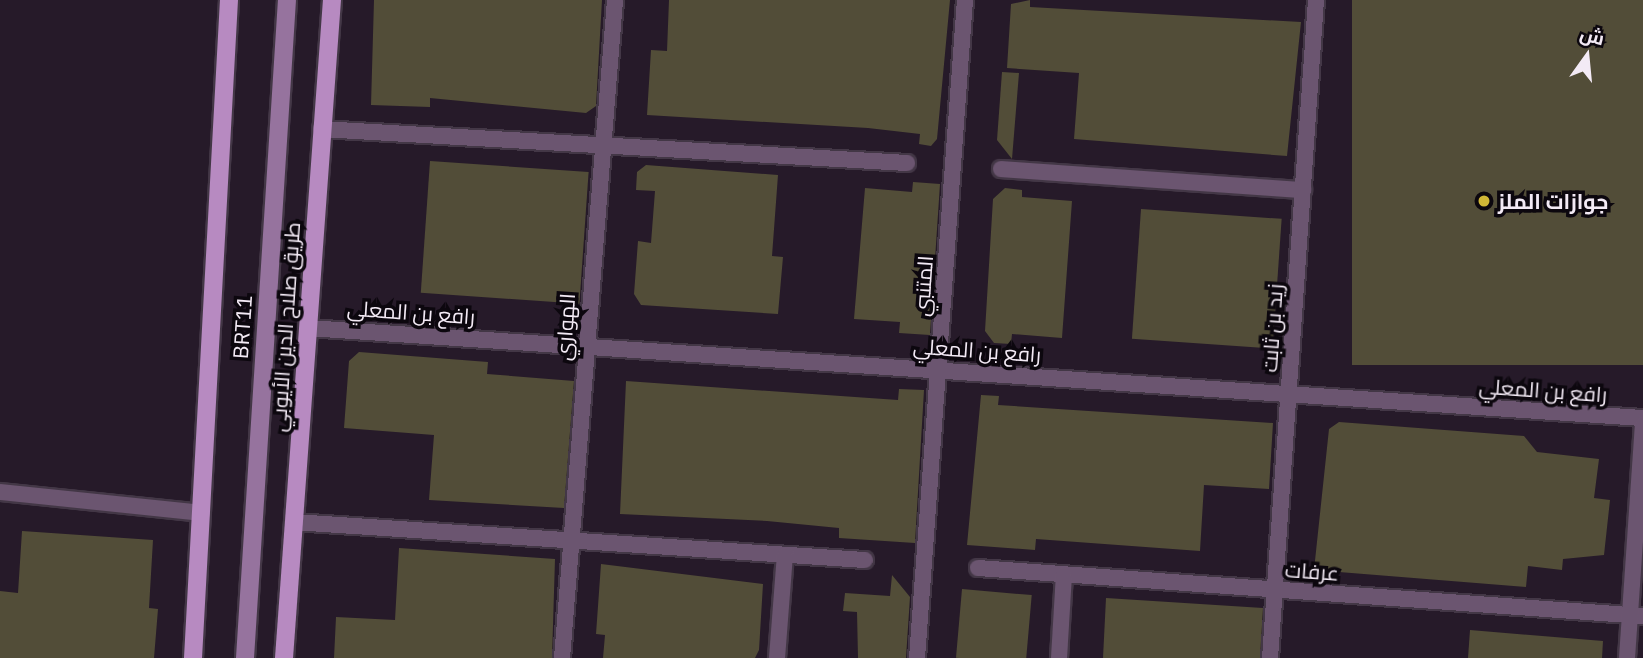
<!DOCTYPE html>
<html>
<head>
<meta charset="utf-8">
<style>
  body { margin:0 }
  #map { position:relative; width:1643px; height:658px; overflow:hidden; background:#261a29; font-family:"IBM Plex Sans",Cairo,sans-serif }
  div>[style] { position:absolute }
  .building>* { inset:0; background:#524d38; transform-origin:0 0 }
  .roads { filter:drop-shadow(2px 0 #433746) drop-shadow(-2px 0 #433746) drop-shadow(0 2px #433746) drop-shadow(0 -2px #433746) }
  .minor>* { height:16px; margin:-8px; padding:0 8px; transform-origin:8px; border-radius:8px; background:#6b5570 }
  .secondary>* { height:18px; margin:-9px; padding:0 9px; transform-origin:9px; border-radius:9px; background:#96739e }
  .primary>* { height:18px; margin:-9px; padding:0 9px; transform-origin:9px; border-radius:9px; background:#b78ac1 }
  .dots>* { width:19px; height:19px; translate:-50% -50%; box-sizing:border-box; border:4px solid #0c070e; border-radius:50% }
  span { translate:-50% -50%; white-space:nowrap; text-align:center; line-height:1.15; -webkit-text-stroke:7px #0c070e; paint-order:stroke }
  .poi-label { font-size:21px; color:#f3eaf5; font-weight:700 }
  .left { translate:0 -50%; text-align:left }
  .street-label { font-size:21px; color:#f3eaf5 }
  .north { position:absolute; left:1552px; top:21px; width:70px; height:70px; -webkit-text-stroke:5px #0c070e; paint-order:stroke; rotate:15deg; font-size:19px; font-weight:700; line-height:28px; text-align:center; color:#f3eaf5 }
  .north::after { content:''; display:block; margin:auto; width:24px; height:32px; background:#f3eaf5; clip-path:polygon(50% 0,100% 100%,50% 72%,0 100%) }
</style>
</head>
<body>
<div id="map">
  <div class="building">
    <i style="clip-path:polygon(374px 0,602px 0,596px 106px,586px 113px,430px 98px,430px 107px,371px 105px)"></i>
    <i style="clip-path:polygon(669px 0,950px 0,937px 139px,931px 146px,919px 144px,920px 134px,868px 128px,647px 115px,651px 50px,667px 51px)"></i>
    <i style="clip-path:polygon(1030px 0,1030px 7px,1301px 22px,1287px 156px,1074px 139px,1079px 73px,1007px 68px,1011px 4px)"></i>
    <i style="left:1352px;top:0;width:291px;height:365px"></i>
    <i style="clip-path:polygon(1002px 72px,1019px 73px,1012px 159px,997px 140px)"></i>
    <i style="left:430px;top:161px;width:159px;height:132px;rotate:4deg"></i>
    <i style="clip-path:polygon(646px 165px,778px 175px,772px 256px,783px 257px,778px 314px,641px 305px,634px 294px,638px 241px,651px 243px,655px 191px,636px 190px,637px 172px)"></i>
    <i style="clip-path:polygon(913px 182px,940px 184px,930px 335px,899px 333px,900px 322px,854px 319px,865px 188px,912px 192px)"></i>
    <i style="clip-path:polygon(1005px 188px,1022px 190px,1022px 197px,1072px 201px,1062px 338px,1012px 334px,1011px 344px,994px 343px,985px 331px,993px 199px)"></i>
    <i style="left:1141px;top:209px;width:141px;height:130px;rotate:4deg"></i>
    <i style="clip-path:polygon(359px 352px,488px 362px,487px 374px,574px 381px,564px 508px,429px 500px,434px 435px,344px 428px,349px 361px)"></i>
    <i style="clip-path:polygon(626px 381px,898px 400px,899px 389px,924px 390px,915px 543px,839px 538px,839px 528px,767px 521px,620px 514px)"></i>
    <i style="clip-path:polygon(981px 395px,999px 396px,998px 405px,1273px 423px,1269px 489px,1204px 485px,1200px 551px,1036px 539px,1035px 550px,967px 545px)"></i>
    <i style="clip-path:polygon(1339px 422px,1524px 436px,1537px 452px,1599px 459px,1594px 498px,1610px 500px,1604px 555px,1563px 559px,1562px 570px,1528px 566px,1526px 587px,1314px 570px,1329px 429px)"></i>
    <i style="clip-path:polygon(22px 531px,153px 540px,149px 608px,158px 609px,154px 658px,0 658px,0 591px,18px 593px)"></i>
    <i style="clip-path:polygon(399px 548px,555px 559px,552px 658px,334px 658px,336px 617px,395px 620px)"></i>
    <i style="clip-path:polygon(601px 564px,763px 584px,759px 650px,755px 658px,603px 658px,605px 635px,596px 634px)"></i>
    <i style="clip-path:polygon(892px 575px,910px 597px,906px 658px,858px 658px,857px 612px,843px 611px,845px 593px,890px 596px)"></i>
    <i style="left:962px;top:589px;width:70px;height:69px;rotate:5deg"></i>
    <i style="clip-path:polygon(1106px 598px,1263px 608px,1260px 658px,1103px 658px)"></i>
    <i style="clip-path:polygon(1470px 630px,1603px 641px,1602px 658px,1468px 658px)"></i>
  </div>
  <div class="roads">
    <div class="minor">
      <i style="left:321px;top:129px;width:587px;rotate:3.32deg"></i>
      <i style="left:1001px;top:169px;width:303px;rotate:4deg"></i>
      <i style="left:308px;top:328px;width:1338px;rotate:3.86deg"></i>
      <i style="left:0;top:492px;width:203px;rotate:5.9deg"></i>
      <i style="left:294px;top:522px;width:572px;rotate:3.81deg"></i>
      <i style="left:978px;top:568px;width:667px;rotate:4.13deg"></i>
      <i style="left:562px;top:658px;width:660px;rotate:-85.39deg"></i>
      <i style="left:777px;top:658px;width:103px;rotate:-85.6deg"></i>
      <i style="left:917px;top:658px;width:660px;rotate:-85.83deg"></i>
      <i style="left:1059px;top:658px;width:83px;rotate:-86.6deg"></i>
      <i style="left:1270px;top:658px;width:660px;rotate:-86deg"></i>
      <i style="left:1627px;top:658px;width:234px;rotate:-86.1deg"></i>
    </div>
    <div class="secondary">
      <i style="left:245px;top:658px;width:659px;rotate:-86.35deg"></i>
    </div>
    <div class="primary">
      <i style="left:193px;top:658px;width:659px;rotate:-86.87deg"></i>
      <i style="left:284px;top:658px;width:660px;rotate:-85.83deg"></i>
    </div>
  </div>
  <div class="dots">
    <i style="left:1484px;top:201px;background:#d1b736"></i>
  </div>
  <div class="poi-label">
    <span class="left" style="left:1498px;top:201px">جوازات الملز</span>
  </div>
  <div class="street-label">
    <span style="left:923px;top:286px;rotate:-86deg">المتنبي</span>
    <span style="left:411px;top:312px;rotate:4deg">رافع بن المعلي</span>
    <span style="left:242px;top:327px;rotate:-86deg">BRT11</span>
    <span style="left:285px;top:327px;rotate:-86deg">طريق صلاح الدين الأيوبي</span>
    <span style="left:565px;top:327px;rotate:-86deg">الهواري</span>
    <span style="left:1272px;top:328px;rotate:-86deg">زيد بن ثابت</span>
    <span style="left:977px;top:350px;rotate:4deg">رافع بن المعلي</span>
    <span style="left:1543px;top:390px;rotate:4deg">رافع بن المعلي</span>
    <span style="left:1312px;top:571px;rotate:4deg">عرفات</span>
  </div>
  <div class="north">ش</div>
</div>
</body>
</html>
